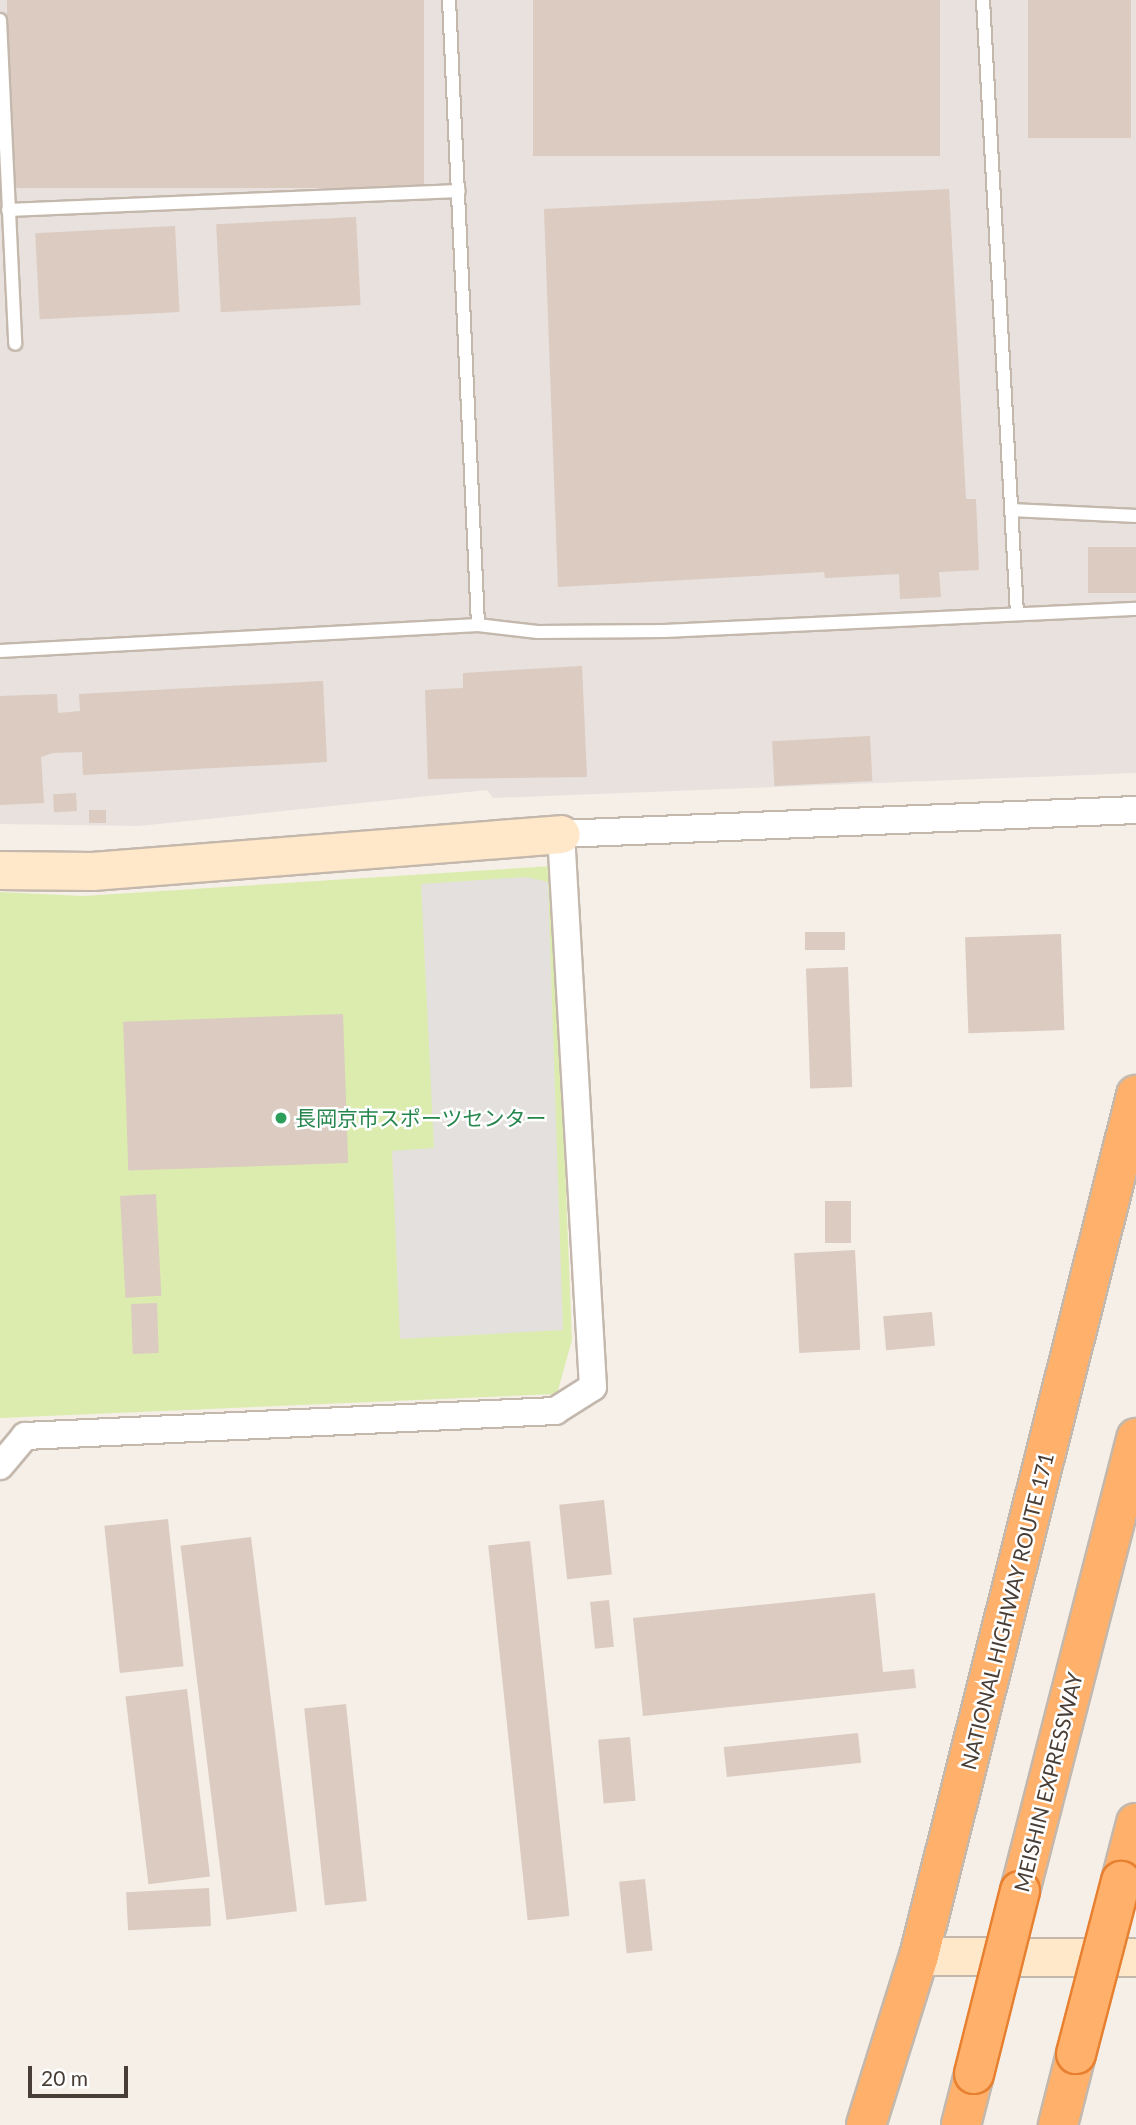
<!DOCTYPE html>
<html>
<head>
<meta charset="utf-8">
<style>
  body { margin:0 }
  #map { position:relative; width:1136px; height:2125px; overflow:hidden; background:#f5efe8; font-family:Lato,"Noto Sans JP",sans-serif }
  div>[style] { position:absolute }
  .industrial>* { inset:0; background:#e8e1dd }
  .green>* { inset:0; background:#dcecaf }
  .parking>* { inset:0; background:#e3e0dd }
  .building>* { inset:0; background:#dbcbc0; transform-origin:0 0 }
  .roads { filter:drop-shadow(2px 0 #c4b8ad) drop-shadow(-2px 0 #c4b8ad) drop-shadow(0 2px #c4b8ad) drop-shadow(0 -2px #c4b8ad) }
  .lane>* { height:12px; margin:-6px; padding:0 6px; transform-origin:6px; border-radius:6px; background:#fff }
  .street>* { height:26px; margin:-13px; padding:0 13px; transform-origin:13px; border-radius:13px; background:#fff }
  .secondary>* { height:37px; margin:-18.5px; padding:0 18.5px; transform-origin:18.5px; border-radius:18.5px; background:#ffe7c9 }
  .highway>* { height:38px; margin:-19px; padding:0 19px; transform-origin:19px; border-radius:19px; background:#ffb06a }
  .bridges { filter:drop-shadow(2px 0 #e78131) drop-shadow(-2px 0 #e78131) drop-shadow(0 2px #e78131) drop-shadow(0 -2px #e78131) }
  .highway-bridge>* { height:38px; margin:-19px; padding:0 19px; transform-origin:19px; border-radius:19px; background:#ffb06a }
  .dots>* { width:19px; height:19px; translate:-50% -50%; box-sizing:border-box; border:4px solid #fff; border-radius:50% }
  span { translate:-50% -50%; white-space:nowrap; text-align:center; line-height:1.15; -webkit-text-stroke:5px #fff; paint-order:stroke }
  .leisure-label { font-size:21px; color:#27864d }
  .left { translate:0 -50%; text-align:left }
  .street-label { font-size:21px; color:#493e36 }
  .scale { position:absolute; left:28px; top:2066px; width:100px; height:32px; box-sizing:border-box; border:4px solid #493e36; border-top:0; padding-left:9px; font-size:21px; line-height:24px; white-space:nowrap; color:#493e36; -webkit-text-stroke:5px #fff; paint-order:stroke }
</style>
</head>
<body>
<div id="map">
  <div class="industrial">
    <i style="clip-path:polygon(0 0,1136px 0,1136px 773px,493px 798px,487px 790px,139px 826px,0 824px)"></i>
  </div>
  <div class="green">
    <i style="clip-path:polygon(553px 866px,572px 1340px,557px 1394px,0 1418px,0 892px,83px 896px)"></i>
  </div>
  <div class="parking">
    <i style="clip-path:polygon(526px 877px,548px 882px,563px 1330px,400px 1339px,392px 1151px,434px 1148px,421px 884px)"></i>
  </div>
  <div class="building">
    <i style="left:7px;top:0;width:417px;height:188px"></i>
    <i style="left:533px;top:0;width:407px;height:156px"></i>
    <i style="left:1028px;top:0;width:103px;height:138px"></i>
    <i style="clip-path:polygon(949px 189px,966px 499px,976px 499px,979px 570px,939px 572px,941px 597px,900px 599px,899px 574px,825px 578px,824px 572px,558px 587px,544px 209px)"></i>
    <i style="left:356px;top:217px;width:88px;height:140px;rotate:87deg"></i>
    <i style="left:175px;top:226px;width:86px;height:140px;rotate:87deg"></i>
    <i style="left:1136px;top:547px;width:46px;height:48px;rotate:90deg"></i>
    <i style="clip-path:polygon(582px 666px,587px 777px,428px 779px,425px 690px,463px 688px,463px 673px)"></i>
    <i style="clip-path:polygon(323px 681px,327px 762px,83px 775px,82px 752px,53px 753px,41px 757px,44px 803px,0 805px,0 696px,57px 694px,58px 713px,80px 711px,79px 694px)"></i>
    <i style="left:870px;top:736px;width:45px;height:98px;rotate:87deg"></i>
    <i style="left:76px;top:793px;width:18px;height:23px;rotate:87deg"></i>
    <i style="left:89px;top:810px;width:17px;height:13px"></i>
    <i style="left:845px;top:932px;width:18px;height:40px;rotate:90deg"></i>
    <i style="left:1061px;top:934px;width:96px;height:96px;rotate:88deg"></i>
    <i style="left:848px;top:967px;width:120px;height:42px;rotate:88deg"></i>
    <i style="left:343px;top:1014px;width:149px;height:220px;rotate:88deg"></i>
    <i style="left:156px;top:1194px;width:102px;height:36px;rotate:87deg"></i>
    <i style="left:825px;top:1201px;width:26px;height:42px"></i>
    <i style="left:855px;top:1250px;width:100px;height:61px;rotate:87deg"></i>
    <i style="left:157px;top:1303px;width:50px;height:26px;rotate:88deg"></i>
    <i style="left:932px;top:1312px;width:34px;height:49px;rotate:85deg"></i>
    <i style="left:604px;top:1500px;width:75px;height:45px;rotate:84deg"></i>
    <i style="left:168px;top:1519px;width:148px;height:64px;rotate:84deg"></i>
    <i style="left:251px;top:1537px;width:377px;height:71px;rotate:83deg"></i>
    <i style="left:530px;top:1541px;width:377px;height:42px;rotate:84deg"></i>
    <i style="clip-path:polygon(875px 1593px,883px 1672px,914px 1669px,916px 1688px,643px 1716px,633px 1618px)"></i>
    <i style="left:609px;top:1600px;width:47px;height:19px;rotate:84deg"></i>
    <i style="left:187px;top:1689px;width:189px;height:62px;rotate:83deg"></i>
    <i style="left:346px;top:1704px;width:198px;height:42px;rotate:84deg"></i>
    <i style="left:858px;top:1733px;width:30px;height:135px;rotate:84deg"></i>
    <i style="left:630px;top:1737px;width:64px;height:32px;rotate:85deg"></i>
    <i style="left:645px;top:1879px;width:72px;height:26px;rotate:84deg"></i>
    <i style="left:209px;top:1888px;width:38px;height:83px;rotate:87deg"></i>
  </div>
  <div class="roads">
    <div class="lane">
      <i style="left:449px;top:0;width:626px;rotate:87.34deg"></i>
      <i style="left:983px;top:0;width:615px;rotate:86.83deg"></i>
      <i style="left:0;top:20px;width:324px;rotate:87.3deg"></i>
      <i style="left:8px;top:210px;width:451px;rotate:-2.4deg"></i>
      <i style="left:1012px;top:510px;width:124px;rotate:2.8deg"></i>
      <i style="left:0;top:651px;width:479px;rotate:-3.1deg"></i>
      <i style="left:478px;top:625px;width:60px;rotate:6.7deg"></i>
      <i style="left:538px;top:632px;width:127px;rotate:-0.5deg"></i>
      <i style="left:665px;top:631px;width:472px;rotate:-2.7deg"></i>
    </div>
    <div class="street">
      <i style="left:0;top:1466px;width:39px;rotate:-50deg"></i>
      <i style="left:25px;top:1436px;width:531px;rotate:-2.7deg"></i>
      <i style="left:555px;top:1411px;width:45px;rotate:-32.3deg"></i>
      <i style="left:593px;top:1387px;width:554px;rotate:-93.31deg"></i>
      <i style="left:561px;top:834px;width:576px;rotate:-2.39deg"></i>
    </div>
    <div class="secondary">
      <i style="left:0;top:870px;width:92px;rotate:0.6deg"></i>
      <i style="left:92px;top:871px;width:470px;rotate:-4.5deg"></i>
      <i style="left:919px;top:1956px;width:217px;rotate:0.3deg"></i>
    </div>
    <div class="highway">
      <i style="left:1121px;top:1881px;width:60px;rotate:-75.5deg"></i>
      <i style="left:1020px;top:1891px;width:468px;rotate:-75.6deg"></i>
      <i style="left:866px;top:2125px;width:177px;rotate:-72.6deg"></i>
      <i style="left:919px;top:1956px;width:888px;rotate:-75.85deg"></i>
      <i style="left:961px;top:2125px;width:53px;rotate:-75.7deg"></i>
      <i style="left:1058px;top:2125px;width:73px;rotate:-75.8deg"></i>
    </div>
  </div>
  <div class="bridges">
    <div class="highway-bridge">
      <i style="left:1076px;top:2054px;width:179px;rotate:-75.4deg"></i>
      <i style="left:974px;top:2074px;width:189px;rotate:-75.9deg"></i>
    </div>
  </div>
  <div class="dots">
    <i style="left:281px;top:1118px;background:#2e9e5b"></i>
  </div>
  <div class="leisure-label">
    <span class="left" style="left:295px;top:1118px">長岡京市スポーツセンター</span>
  </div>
  <div class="street-label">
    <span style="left:1007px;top:1611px;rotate:-76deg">NATIONAL HIGHWAY ROUTE 171</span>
    <span style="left:1048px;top:1782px;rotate:-76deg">MEISHIN EXPRESSWAY</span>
  </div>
  <div class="scale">20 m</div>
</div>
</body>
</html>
